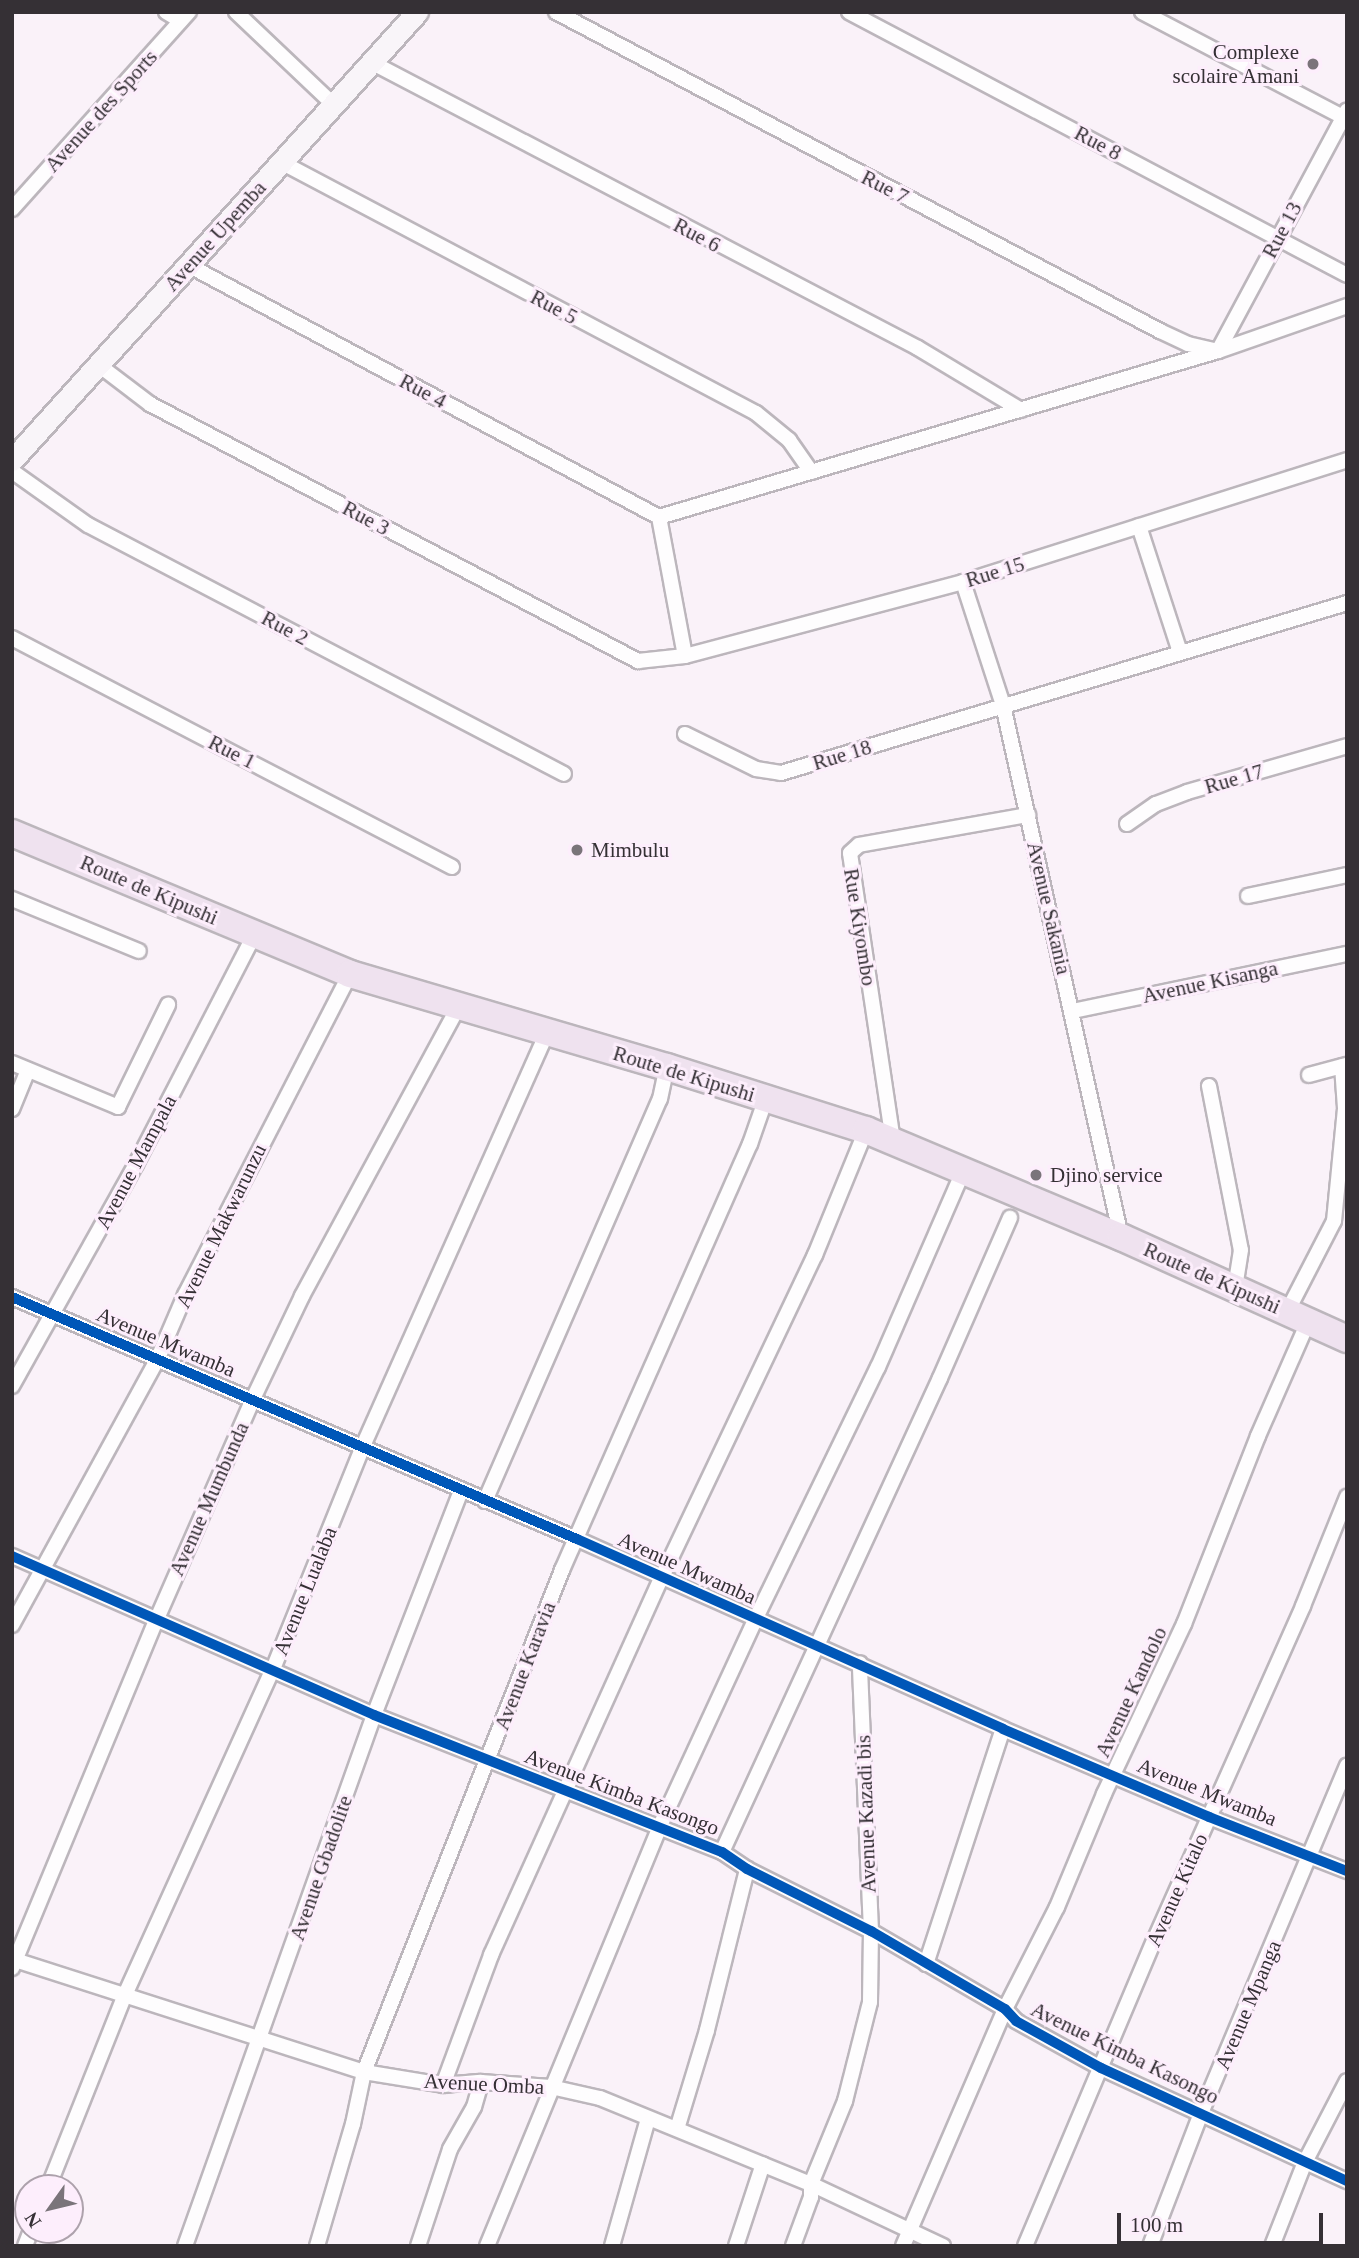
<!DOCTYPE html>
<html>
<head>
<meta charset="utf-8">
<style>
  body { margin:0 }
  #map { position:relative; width:1359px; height:2258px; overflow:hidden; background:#faf2f9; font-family:"Times New Roman",serif }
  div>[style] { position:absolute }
  .roads { filter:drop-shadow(2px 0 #bcb6bc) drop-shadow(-2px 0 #bcb6bc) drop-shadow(0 2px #bcb6bc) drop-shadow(0 -2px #bcb6bc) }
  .street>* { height:14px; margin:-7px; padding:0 7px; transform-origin:7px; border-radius:7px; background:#fefdfe }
  .secondary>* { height:21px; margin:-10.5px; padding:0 10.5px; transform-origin:10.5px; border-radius:10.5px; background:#f9f5f9 }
  .highway>* { height:26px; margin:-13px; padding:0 13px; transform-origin:13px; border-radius:13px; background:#efe2ef }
  .cycleway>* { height:10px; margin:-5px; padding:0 5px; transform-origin:5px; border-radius:5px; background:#0057b8 }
  .dots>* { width:19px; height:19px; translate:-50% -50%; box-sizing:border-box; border:4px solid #fdeefc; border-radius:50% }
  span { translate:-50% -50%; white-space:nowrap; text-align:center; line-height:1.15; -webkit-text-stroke:6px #fdeefc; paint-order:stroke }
  .poi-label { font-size:21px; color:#353035 }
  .right { translate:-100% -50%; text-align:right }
  .left { translate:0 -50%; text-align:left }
  .street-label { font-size:21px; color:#353035 }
  .frame { position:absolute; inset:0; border:14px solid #353035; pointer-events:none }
  .north { position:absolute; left:14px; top:2174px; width:70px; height:70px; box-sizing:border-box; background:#fdeefc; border:2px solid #ada2ac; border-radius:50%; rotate:236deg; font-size:19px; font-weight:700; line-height:28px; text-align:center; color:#353035 }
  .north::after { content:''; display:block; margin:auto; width:24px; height:32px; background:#7a747a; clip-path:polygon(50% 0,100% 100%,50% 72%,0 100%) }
  .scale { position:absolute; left:1117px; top:2213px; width:206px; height:32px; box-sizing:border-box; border:4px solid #353035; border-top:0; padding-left:9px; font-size:21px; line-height:24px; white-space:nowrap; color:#353035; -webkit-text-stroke:5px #fdeefc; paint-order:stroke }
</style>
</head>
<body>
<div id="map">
  <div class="roads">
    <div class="street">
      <i style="left:166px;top:12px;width:17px;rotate:31deg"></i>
      <i style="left:236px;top:12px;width:134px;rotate:43.5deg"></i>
      <i style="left:556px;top:12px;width:683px;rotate:27.84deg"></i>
      <i style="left:1160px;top:331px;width:31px;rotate:25deg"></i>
      <i style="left:1188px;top:344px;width:31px;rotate:13deg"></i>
      <i style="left:1218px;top:351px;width:273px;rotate:-61.8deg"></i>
      <i style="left:849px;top:12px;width:563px;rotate:27.84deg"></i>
      <i style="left:1142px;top:12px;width:227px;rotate:27.6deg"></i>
      <i style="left:371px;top:62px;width:617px;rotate:27.6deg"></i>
      <i style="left:918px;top:348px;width:120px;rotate:31deg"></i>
      <i style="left:281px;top:162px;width:537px;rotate:27.85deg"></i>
      <i style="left:756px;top:413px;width:43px;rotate:39.3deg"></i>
      <i style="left:789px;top:440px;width:39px;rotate:55deg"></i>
      <i style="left:12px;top:209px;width:265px;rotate:-48.1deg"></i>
      <i style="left:188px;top:265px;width:534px;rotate:28.15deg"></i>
      <i style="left:100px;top:366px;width:63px;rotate:37.2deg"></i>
      <i style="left:150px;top:404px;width:552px;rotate:27.77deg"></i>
      <i style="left:638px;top:661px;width:47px;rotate:-6.1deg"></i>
      <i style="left:685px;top:656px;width:288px;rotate:-14.9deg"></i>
      <i style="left:963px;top:582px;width:403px;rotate:-17.6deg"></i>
      <i style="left:12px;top:471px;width:93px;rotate:35.4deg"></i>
      <i style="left:88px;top:525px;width:537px;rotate:27.61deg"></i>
      <i style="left:659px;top:517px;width:583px;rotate:-16.54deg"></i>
      <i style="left:1218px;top:351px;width:137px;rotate:-19.2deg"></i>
      <i style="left:659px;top:517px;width:141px;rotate:79.4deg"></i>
      <i style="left:1139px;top:526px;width:133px;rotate:72deg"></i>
      <i style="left:963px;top:582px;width:129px;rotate:72deg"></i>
      <i style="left:1003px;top:705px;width:545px;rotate:77.49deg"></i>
      <i style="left:12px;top:638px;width:496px;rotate:27.5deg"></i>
      <i style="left:685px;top:734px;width:79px;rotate:26.2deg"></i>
      <i style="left:756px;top:769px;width:25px;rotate:9deg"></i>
      <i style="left:781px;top:773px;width:591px;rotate:-16.72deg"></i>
      <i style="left:1127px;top:824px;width:35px;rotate:-35deg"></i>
      <i style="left:1156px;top:804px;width:33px;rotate:-21deg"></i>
      <i style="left:1187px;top:792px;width:166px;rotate:-16deg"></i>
      <i style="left:1248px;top:896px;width:101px;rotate:-12deg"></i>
      <i style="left:12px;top:899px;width:137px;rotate:22.3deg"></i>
      <i style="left:1073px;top:1011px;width:280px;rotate:-11.8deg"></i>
      <i style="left:12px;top:1063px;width:115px;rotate:22.5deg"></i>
      <i style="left:118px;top:1107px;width:114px;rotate:-63.9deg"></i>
      <i style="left:1309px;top:1075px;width:39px;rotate:-15deg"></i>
      <i style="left:1209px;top:1086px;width:167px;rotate:79deg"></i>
      <i style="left:1241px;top:1250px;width:38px;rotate:99deg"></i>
      <i style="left:12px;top:1109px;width:42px;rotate:-67.7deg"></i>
      <i style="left:893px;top:1141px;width:291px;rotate:-98.5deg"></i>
      <i style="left:850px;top:853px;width:12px;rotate:-42deg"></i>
      <i style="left:859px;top:845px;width:172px;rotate:-10.1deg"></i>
      <i style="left:12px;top:1297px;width:615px;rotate:23.19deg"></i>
      <i style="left:577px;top:1539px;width:466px;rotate:24deg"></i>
      <i style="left:1003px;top:1729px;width:224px;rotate:23.1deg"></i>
      <i style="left:1209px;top:1817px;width:148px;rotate:21.4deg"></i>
      <i style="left:1287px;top:1312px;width:102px;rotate:-62.7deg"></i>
      <i style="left:1334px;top:1221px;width:114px;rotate:-84.4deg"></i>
      <i style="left:1345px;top:1108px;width:42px;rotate:-94.1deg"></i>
      <i style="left:12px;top:1386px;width:254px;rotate:-60.8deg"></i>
      <i style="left:136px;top:1164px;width:258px;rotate:-62.7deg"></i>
      <i style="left:485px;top:1501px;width:438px;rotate:-66.5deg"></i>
      <i style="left:660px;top:1099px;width:33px;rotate:-78deg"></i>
      <i style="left:12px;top:1556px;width:395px;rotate:23.7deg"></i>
      <i style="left:374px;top:1715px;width:374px;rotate:21.5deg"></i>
      <i style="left:722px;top:1852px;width:30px;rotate:34deg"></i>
      <i style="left:747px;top:1869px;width:139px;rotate:26.6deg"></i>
      <i style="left:871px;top:1931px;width:155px;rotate:30.2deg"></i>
      <i style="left:1005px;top:2009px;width:16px;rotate:47deg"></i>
      <i style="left:1016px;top:2021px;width:97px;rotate:28.9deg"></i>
      <i style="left:1101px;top:2068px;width:271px;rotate:24.7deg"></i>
      <i style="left:12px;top:1625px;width:304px;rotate:-61.3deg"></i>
      <i style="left:158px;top:1358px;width:69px;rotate:-66.8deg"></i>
      <i style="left:185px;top:1295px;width:361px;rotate:-62.8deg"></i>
      <i style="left:722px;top:1852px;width:522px;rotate:-65.3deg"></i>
      <i style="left:940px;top:1378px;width:175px;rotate:-66.4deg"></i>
      <i style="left:12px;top:1959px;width:370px;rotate:17.8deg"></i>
      <i style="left:364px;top:2072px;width:80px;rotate:9.3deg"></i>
      <i style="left:443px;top:2085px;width:38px;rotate:-5deg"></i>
      <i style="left:481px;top:2082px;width:70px;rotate:4.1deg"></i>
      <i style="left:551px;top:2087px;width:50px;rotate:12.7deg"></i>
      <i style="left:600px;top:2098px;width:228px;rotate:22.2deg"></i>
      <i style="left:811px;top:2184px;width:146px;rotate:25.2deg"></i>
      <i style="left:926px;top:1964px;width:247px;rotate:-71.9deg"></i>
      <i style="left:12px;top:1968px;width:376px;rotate:-67.5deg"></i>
      <i style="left:156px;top:1621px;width:240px;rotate:-66.4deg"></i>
      <i style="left:252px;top:1401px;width:116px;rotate:-64.5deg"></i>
      <i style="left:302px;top:1296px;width:328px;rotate:-61.6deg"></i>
      <i style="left:443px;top:2085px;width:139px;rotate:-69.7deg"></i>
      <i style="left:491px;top:1955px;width:413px;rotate:-65.7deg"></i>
      <i style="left:661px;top:1579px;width:359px;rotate:-64.6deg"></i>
      <i style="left:815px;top:1255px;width:135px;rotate:-67.8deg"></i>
      <i style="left:677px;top:2129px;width:103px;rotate:-73.1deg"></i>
      <i style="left:707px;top:2030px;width:166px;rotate:-76deg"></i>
      <i style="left:48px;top:2188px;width:206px;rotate:-68.3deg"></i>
      <i style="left:124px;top:1997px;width:360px;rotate:-65.6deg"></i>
      <i style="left:273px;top:1669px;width:240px;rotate:-68deg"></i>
      <i style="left:363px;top:1446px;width:452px;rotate:-66deg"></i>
      <i style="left:25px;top:2246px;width:17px;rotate:-69deg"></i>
      <i style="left:185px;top:2246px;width:564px;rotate:-70.41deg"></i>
      <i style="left:374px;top:1715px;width:240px;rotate:-68.8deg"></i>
      <i style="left:317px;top:2246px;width:127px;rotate:-73.6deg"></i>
      <i style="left:353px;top:2124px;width:53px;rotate:-78.1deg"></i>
      <i style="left:364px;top:2072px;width:540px;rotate:-68.47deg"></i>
      <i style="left:562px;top:1570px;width:466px;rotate:-66.2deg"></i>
      <i style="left:750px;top:1144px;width:49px;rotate:-70.8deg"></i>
      <i style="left:418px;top:2246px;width:102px;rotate:-71.7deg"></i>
      <i style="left:450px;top:2149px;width:48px;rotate:-60.3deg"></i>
      <i style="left:474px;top:2107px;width:26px;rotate:-74deg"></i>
      <i style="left:487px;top:2246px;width:452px;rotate:-67.6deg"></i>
      <i style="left:659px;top:1828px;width:229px;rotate:-65.2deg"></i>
      <i style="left:755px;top:1620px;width:281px;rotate:-64.1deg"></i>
      <i style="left:878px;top:1367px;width:216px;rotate:-66.5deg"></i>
      <i style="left:612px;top:2246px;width:132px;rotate:-74.2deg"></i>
      <i style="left:736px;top:2246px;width:86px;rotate:-71.8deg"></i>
      <i style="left:793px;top:2246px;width:52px;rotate:-69.8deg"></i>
      <i style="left:811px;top:2197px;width:13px;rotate:-90deg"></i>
      <i style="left:811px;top:2184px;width:90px;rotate:-67.7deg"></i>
      <i style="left:845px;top:2101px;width:102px;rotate:-75.8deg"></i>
      <i style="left:870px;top:2002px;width:71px;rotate:-89.2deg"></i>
      <i style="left:871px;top:1931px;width:268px;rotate:-92.4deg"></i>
      <i style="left:903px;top:2246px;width:258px;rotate:-66.7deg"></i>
      <i style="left:1005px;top:2009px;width:114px;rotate:-63deg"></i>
      <i style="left:1057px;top:1907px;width:122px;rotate:-67.4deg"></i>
      <i style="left:1104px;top:1794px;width:188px;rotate:-64.8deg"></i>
      <i style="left:1184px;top:1624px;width:202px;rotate:-68.5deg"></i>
      <i style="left:1258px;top:1436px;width:127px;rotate:-66.3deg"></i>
      <i style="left:1025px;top:2246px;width:331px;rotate:-67.1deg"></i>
      <i style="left:1154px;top:1941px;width:367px;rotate:-66deg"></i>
      <i style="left:1303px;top:1606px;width:118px;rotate:-68deg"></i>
      <i style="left:1150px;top:2246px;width:142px;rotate:-69deg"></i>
      <i style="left:1201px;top:2113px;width:377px;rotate:-67.2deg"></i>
      <i style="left:1272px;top:2246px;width:90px;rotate:-68.6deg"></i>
      <i style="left:1305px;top:2162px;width:91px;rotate:-62.6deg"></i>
    </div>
    <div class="secondary">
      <i style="left:12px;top:460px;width:604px;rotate:-47.89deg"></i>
    </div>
    <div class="highway">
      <i style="left:12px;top:833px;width:366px;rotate:22.6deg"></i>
      <i style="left:350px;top:974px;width:330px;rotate:16.4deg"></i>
      <i style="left:667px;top:1067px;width:209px;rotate:17.6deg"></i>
      <i style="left:866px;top:1130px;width:277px;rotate:22.8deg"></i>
      <i style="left:1121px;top:1237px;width:248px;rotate:24.3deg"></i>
    </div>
  </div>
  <div class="cycleway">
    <i style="left:12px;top:1297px;width:615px;rotate:23.19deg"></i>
    <i style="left:577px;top:1539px;width:466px;rotate:24deg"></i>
    <i style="left:1003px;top:1729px;width:224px;rotate:23.1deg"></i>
    <i style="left:1209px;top:1817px;width:148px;rotate:21.4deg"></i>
    <i style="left:12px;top:1556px;width:395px;rotate:23.7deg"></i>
    <i style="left:374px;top:1715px;width:374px;rotate:21.5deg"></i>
    <i style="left:722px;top:1852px;width:30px;rotate:34deg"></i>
    <i style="left:747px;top:1869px;width:139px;rotate:26.6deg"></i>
    <i style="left:871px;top:1931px;width:155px;rotate:30.2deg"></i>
    <i style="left:1005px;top:2009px;width:16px;rotate:47deg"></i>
    <i style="left:1016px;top:2021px;width:97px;rotate:28.9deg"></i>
    <i style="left:1101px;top:2068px;width:271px;rotate:24.7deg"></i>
  </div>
  <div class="dots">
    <i style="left:1313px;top:64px;background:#7a747a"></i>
    <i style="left:577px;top:850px;background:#7a747a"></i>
    <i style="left:1036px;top:1175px;background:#7a747a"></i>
  </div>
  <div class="poi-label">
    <span class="right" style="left:1299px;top:64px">Complexe<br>scolaire Amani</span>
    <span class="left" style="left:591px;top:850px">Mimbulu</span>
    <span class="left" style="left:1050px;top:1175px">Djino service</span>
  </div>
  <div class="street-label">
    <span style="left:101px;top:111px;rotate:-48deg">Avenue des Sports</span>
    <span style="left:1098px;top:143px;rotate:28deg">Rue 8</span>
    <span style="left:885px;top:187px;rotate:27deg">Rue 7</span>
    <span style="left:1282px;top:230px;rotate:-62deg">Rue 13</span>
    <span style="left:697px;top:235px;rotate:28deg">Rue 6</span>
    <span style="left:215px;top:236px;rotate:-48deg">Avenue Upemba</span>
    <span style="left:554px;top:307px;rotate:28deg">Rue 5</span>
    <span style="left:423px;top:391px;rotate:28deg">Rue 4</span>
    <span style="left:366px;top:518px;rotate:28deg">Rue 3</span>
    <span style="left:995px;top:572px;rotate:-17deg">Rue 15</span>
    <span style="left:285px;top:628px;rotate:28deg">Rue 2</span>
    <span style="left:232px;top:752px;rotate:27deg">Rue 1</span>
    <span style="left:842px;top:755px;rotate:-17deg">Rue 18</span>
    <span style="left:1234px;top:779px;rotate:-16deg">Rue 17</span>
    <span style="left:149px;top:890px;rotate:23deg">Route de Kipushi</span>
    <span style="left:1049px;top:908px;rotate:77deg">Avenue Sakania</span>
    <span style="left:860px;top:927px;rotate:81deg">Rue Kiyombo</span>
    <span style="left:1210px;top:982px;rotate:-12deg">Avenue Kisanga</span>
    <span style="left:684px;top:1074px;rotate:17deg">Route de Kipushi</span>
    <span style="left:136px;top:1162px;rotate:-62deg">Avenue Mampala</span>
    <span style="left:221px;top:1226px;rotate:-64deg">Avenue Makwarunzu</span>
    <span style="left:1212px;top:1278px;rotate:24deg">Route de Kipushi</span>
    <span style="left:166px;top:1342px;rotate:23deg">Avenue Mwamba</span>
    <span style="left:209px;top:1499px;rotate:-66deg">Avenue Mumbunda</span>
    <span style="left:687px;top:1568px;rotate:24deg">Avenue Mwamba</span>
    <span style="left:305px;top:1591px;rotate:-68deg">Avenue Lualaba</span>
    <span style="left:525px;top:1666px;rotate:-69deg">Avenue Karavia</span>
    <span style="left:1131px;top:1692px;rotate:-65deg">Avenue Kandolo</span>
    <span style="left:622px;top:1792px;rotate:21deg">Avenue Kimba Kasongo</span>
    <span style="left:1207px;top:1792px;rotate:22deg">Avenue Mwamba</span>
    <span style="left:866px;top:1814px;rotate:-92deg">Avenue Kazadi bis</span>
    <span style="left:321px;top:1868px;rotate:-71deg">Avenue Gbadolite</span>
    <span style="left:1177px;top:1890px;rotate:-66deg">Avenue Kitalo</span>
    <span style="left:1248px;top:2005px;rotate:-67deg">Avenue Mpanga</span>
    <span style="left:1125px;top:2053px;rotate:26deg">Avenue Kimba Kasongo</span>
    <span style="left:484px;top:2084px;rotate:3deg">Avenue Omba</span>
  </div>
  <div class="frame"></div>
  <div class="north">N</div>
  <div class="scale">100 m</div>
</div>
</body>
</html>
